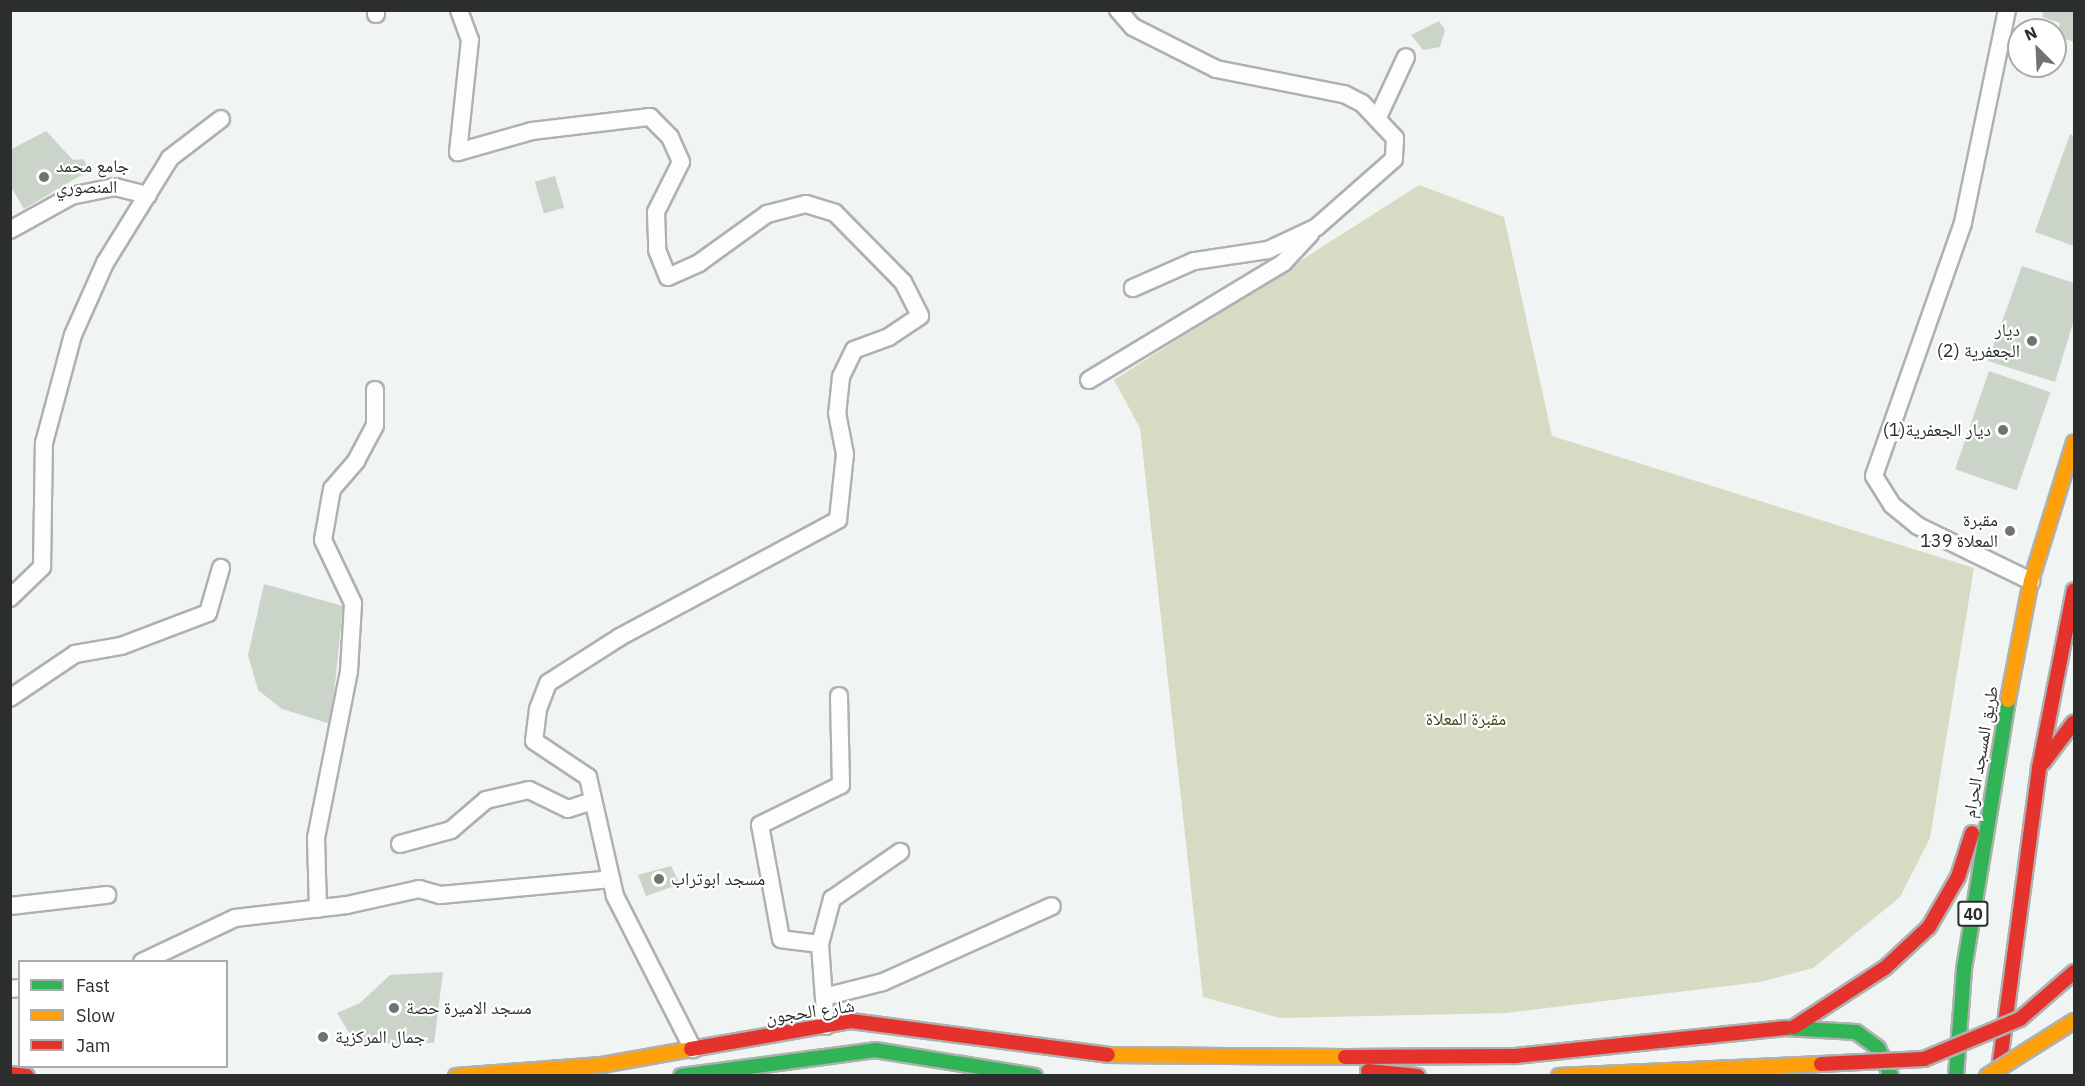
<!DOCTYPE html>
<html>
<head>
<meta charset="utf-8">
<style>
  body { margin:0 }
  #map { position:relative; width:2085px; height:1086px; overflow:hidden; background:#f0f4f2; font-family:"IBM Plex Sans","Noto Naskh Arabic",sans-serif }
  div>[style] { position:absolute }
  .green>* { inset:0; background:#d7dbc3 }
  .building>* { inset:0; background:#cbd4c8; transform-origin:0 0 }
  .roads { filter:drop-shadow(2px 0 #afb1b0) drop-shadow(-2px 0 #afb1b0) drop-shadow(0 2px #afb1b0) drop-shadow(0 -2px #afb1b0) }
  .street>* { height:16px; margin:-8px; padding:0 8px; transform-origin:8px; border-radius:8px; background:#fdfdfd }
  .fast>* { height:14px; margin:-7px; padding:0 7px; transform-origin:7px; border-radius:7px; background:#30b455 }
  .slow>* { height:14px; margin:-7px; padding:0 7px; transform-origin:7px; border-radius:7px; background:#ff9f0a }
  .jam>* { height:14px; margin:-7px; padding:0 7px; transform-origin:7px; border-radius:7px; background:#e5322d }
  .bridges { filter:drop-shadow(2px 0 #afb1b0) drop-shadow(-2px 0 #afb1b0) drop-shadow(0 2px #afb1b0) drop-shadow(0 -2px #afb1b0) }
  .slow-bridge>* { height:14px; margin:-7px; padding:0 7px; transform-origin:7px; border-radius:7px; background:#ff9f0a }
  .jam-bridge>* { height:14px; margin:-7px; padding:0 7px; transform-origin:7px; border-radius:7px; background:#e5322d }
  .dots>* { width:16px; height:16px; translate:-50% -50%; box-sizing:border-box; border:3px solid #fff; border-radius:50% }
  span { translate:-50% -50%; white-space:nowrap; text-align:center; line-height:1.15; -webkit-text-stroke:4.5px #fff; paint-order:stroke }
  .shield-label span { padding:2px 4px; background:#fff; border:2px solid; border-radius:4px; -webkit-text-stroke-width:0 }
  .shield-label { font-size:16px; color:#2b2e2c; font-weight:700 }
  .poi-label { font-size:18px; color:#2b2e2c }
  .left { translate:0 -50%; text-align:left }
  .right { translate:-100% -50%; text-align:right }
  .park-label { font-size:18px; color:#454919 }
  .street-label { font-size:18px; color:#2b2e2c }
  .frame { position:absolute; inset:0; border:12px solid #2b2e2c; pointer-events:none }
  .legend { position:absolute; left:18px; top:960px; width:210px; height:108px; box-sizing:border-box; background:#fff; border:2px solid #aaabab; margin:0; padding:8px 10px; list-style:none; font-size:18px; color:#2b2e2c }
  .legend li { display:flex; align-items:center; gap:12px; height:30px }
  .legend b { width:30px; border:2px solid #aaabab }
  .north { position:absolute; left:2007px; top:18px; width:60px; height:60px; box-sizing:border-box; background:#fff; border:2px solid #aaabab; border-radius:50%; rotate:336deg; font-size:16px; font-weight:700; line-height:24px; text-align:center; color:#2b2e2c }
  .north::after { content:''; display:block; margin:auto; width:21px; height:27px; background:#707371; clip-path:polygon(50% 0,100% 100%,50% 72%,0 100%) }
</style>
</head>
<body>
<div id="map">
  <div class="green">
    <i style="clip-path:polygon(1419px 185px,1504px 217px,1552px 436px,1974px 568px,1930px 838px,1900px 897px,1813px 968px,1760px 982px,1506px 1013px,1280px 1018px,1203px 997px,1140px 428px,1114px 380px)"></i>
  </div>
  <div class="building">
    <i style="clip-path:polygon(2044px 10px,2074px 10px,2074px 42px,2056px 36px,2060px 23px,2042px 17px)"></i>
    <i style="clip-path:polygon(1439px 21px,1445px 30px,1440px 47px,1423px 50px,1411px 35px)"></i>
    <i style="clip-path:polygon(46px 131px,73px 160px,83px 159px,90px 170px,24px 209px,10px 185px,10px 150px)"></i>
    <i style="clip-path:polygon(2070px 134px,2074px 136px,2074px 246px,2035px 232px)"></i>
    <i style="left:555px;top:176px;width:33px;height:21px;rotate:74deg"></i>
    <i style="clip-path:polygon(2022px 266px,2074px 283px,2074px 320px,2055px 382px,1988px 361px)"></i>
    <i style="left:1989px;top:371px;width:65px;height:104px;rotate:19deg"></i>
    <i style="clip-path:polygon(264px 584px,343px 606px,331px 724px,282px 709px,258px 690px,248px 655px)"></i>
    <i style="clip-path:polygon(671px 866px,680px 884px,646px 896px,638px 875px)"></i>
    <i style="clip-path:polygon(443px 972px,434px 1043px,356px 1044px,337px 1013px,360px 1003px,390px 975px)"></i>
  </div>
  <div class="roads">
    <div class="street">
      <i style="left:376px;top:10px;width:4px;rotate:90deg"></i>
      <i style="left:459px;top:10px;width:32px;rotate:70deg"></i>
      <i style="left:470px;top:40px;width:113px;rotate:96.1deg"></i>
      <i style="left:458px;top:152px;width:77px;rotate:-15.8deg"></i>
      <i style="left:532px;top:131px;width:119px;rotate:-6.8deg"></i>
      <i style="left:650px;top:117px;width:28px;rotate:45deg"></i>
      <i style="left:670px;top:137px;width:27px;rotate:66deg"></i>
      <i style="left:681px;top:162px;width:56px;rotate:116.6deg"></i>
      <i style="left:656px;top:212px;width:38px;rotate:88deg"></i>
      <i style="left:657px;top:250px;width:29px;rotate:68deg"></i>
      <i style="left:668px;top:277px;width:34px;rotate:-24deg"></i>
      <i style="left:699px;top:263px;width:84px;rotate:-35.8deg"></i>
      <i style="left:767px;top:214px;width:40px;rotate:-14.4deg"></i>
      <i style="left:806px;top:204px;width:30px;rotate:17deg"></i>
      <i style="left:835px;top:213px;width:97px;rotate:45.4deg"></i>
      <i style="left:903px;top:282px;width:38px;rotate:63deg"></i>
      <i style="left:920px;top:316px;width:37px;rotate:146deg"></i>
      <i style="left:889px;top:337px;width:37px;rotate:160deg"></i>
      <i style="left:854px;top:350px;width:30px;rotate:116deg"></i>
      <i style="left:841px;top:377px;width:36px;rotate:96deg"></i>
      <i style="left:837px;top:413px;width:42px;rotate:79deg"></i>
      <i style="left:845px;top:454px;width:66px;rotate:96.1deg"></i>
      <i style="left:838px;top:520px;width:247px;rotate:151.8deg"></i>
      <i style="left:620px;top:637px;width:85px;rotate:147.4deg"></i>
      <i style="left:548px;top:683px;width:28px;rotate:111deg"></i>
      <i style="left:538px;top:709px;width:32px;rotate:97deg"></i>
      <i style="left:534px;top:741px;width:65px;rotate:33.7deg"></i>
      <i style="left:588px;top:777px;width:122px;rotate:77.2deg"></i>
      <i style="left:615px;top:896px;width:172px;rotate:63deg"></i>
      <i style="left:1118px;top:10px;width:23px;rotate:49deg"></i>
      <i style="left:1133px;top:27px;width:93px;rotate:26.8deg"></i>
      <i style="left:1216px;top:69px;width:130px;rotate:11.1deg"></i>
      <i style="left:1344px;top:94px;width:20px;rotate:27deg"></i>
      <i style="left:1362px;top:103px;width:48px;rotate:46.7deg"></i>
      <i style="left:1395px;top:138px;width:21px;rotate:93deg"></i>
      <i style="left:1394px;top:159px;width:103px;rotate:138.6deg"></i>
      <i style="left:1317px;top:227px;width:54px;rotate:154.9deg"></i>
      <i style="left:1268px;top:250px;width:75px;rotate:171.5deg"></i>
      <i style="left:1194px;top:261px;width:67px;rotate:156.1deg"></i>
      <i style="left:2007px;top:10px;width:217px;rotate:101.7deg"></i>
      <i style="left:1963px;top:223px;width:268px;rotate:109.4deg"></i>
      <i style="left:1874px;top:476px;width:34px;rotate:58deg"></i>
      <i style="left:1892px;top:505px;width:33px;rotate:39deg"></i>
      <i style="left:1918px;top:526px;width:126px;rotate:26deg"></i>
      <i style="left:1378px;top:117px;width:66px;rotate:-65deg"></i>
      <i style="left:10px;top:230px;width:70px;rotate:-29.1deg"></i>
      <i style="left:71px;top:196px;width:45px;rotate:-11.6deg"></i>
      <i style="left:115px;top:187px;width:34px;rotate:14deg"></i>
      <i style="left:1089px;top:380px;width:227px;rotate:-31.1deg"></i>
      <i style="left:1283px;top:263px;width:40px;rotate:-47deg"></i>
      <i style="left:10px;top:598px;width:45px;rotate:-44.1deg"></i>
      <i style="left:42px;top:567px;width:124px;rotate:-89.1deg"></i>
      <i style="left:44px;top:443px;width:112px;rotate:-75deg"></i>
      <i style="left:73px;top:335px;width:79px;rotate:-66deg"></i>
      <i style="left:105px;top:263px;width:123px;rotate:-58.2deg"></i>
      <i style="left:170px;top:158px;width:64px;rotate:-37.4deg"></i>
      <i style="left:10px;top:698px;width:78px;rotate:-34.1deg"></i>
      <i style="left:75px;top:654px;width:47px;rotate:-9.9deg"></i>
      <i style="left:121px;top:646px;width:93px;rotate:-20.8deg"></i>
      <i style="left:208px;top:613px;width:47px;rotate:-73.9deg"></i>
      <i style="left:400px;top:844px;width:53px;rotate:-15.4deg"></i>
      <i style="left:451px;top:830px;width:46px;rotate:-40.6deg"></i>
      <i style="left:486px;top:800px;width:44px;rotate:-13.1deg"></i>
      <i style="left:529px;top:790px;width:43px;rotate:26deg"></i>
      <i style="left:568px;top:809px;width:26px;rotate:-18deg"></i>
      <i style="left:10px;top:906px;width:98px;rotate:-6.5deg"></i>
      <i style="left:318px;top:909px;width:71px;rotate:-91.6deg"></i>
      <i style="left:316px;top:838px;width:170px;rotate:-78.8deg"></i>
      <i style="left:349px;top:671px;width:68px;rotate:-86.6deg"></i>
      <i style="left:353px;top:603px;width:70px;rotate:-115.5deg"></i>
      <i style="left:323px;top:540px;width:52px;rotate:-80deg"></i>
      <i style="left:332px;top:489px;width:37px;rotate:-49deg"></i>
      <i style="left:356px;top:461px;width:40px;rotate:-62deg"></i>
      <i style="left:375px;top:426px;width:36px;rotate:-90deg"></i>
      <i style="left:820px;top:944px;width:47px;rotate:-75.1deg"></i>
      <i style="left:832px;top:899px;width:83px;rotate:-34.7deg"></i>
      <i style="left:142px;top:962px;width:103px;rotate:-25.3deg"></i>
      <i style="left:235px;top:918px;width:113px;rotate:-6.6deg"></i>
      <i style="left:347px;top:905px;width:74px;rotate:-12.5deg"></i>
      <i style="left:419px;top:889px;width:22px;rotate:16deg"></i>
      <i style="left:440px;top:895px;width:172px;rotate:-5.3deg"></i>
      <i style="left:10px;top:989px;width:10px;rotate:-6deg"></i>
      <i style="left:824px;top:997px;width:61px;rotate:-14.3deg"></i>
      <i style="left:883px;top:982px;width:185px;rotate:-24.2deg"></i>
      <i style="left:826px;top:1026px;width:82px;rotate:-94.2deg"></i>
      <i style="left:820px;top:944px;width:39px;rotate:-173deg"></i>
      <i style="left:781px;top:939px;width:116px;rotate:-100.4deg"></i>
      <i style="left:760px;top:825px;width:90px;rotate:-26.3deg"></i>
      <i style="left:841px;top:785px;width:89px;rotate:-91.3deg"></i>
    </div>
    <div class="fast">
      <i style="left:1786px;top:1028px;width:70px;rotate:3.3deg"></i>
      <i style="left:1856px;top:1032px;width:27px;rotate:36deg"></i>
      <i style="left:1878px;top:1048px;width:31px;rotate:65deg"></i>
      <i style="left:681px;top:1076px;width:196px;rotate:-7.6deg"></i>
      <i style="left:875px;top:1050px;width:162px;rotate:9.2deg"></i>
      <i style="left:1956px;top:1076px;width:107px;rotate:-85.7deg"></i>
      <i style="left:1964px;top:969px;width:273px;rotate:-80.7deg"></i>
    </div>
    <div class="slow">
      <i style="left:2008px;top:700px;width:121px;rotate:-79.1deg"></i>
      <i style="left:2031px;top:581px;width:145px;rotate:-72.8deg"></i>
      <i style="left:1108px;top:1055px;width:237px;rotate:0.5deg"></i>
      <i style="left:456px;top:1076px;width:146px;rotate:-4.3deg"></i>
      <i style="left:602px;top:1065px;width:90px;rotate:-10.2deg"></i>
    </div>
    <div class="jam">
      <i style="left:2043px;top:763px;width:51px;rotate:-52.9deg"></i>
      <i style="left:1794px;top:1027px;width:108px;rotate:-33deg"></i>
      <i style="left:1885px;top:968px;width:60px;rotate:-43deg"></i>
      <i style="left:1929px;top:927px;width:58px;rotate:-59.9deg"></i>
      <i style="left:1958px;top:877px;width:46px;rotate:-72.3deg"></i>
      <i style="left:691px;top:1049px;width:162px;rotate:-9.9deg"></i>
      <i style="left:851px;top:1021px;width:259px;rotate:7.5deg"></i>
      <i style="left:1345px;top:1057px;width:170px;rotate:-0.3deg"></i>
      <i style="left:1515px;top:1056px;width:272px;rotate:-5.9deg"></i>
      <i style="left:1368px;top:1071px;width:50px;rotate:5.7deg"></i>
      <i style="left:10px;top:1074px;width:17px;rotate:7deg"></i>
      <i style="left:1998px;top:1076px;width:311px;rotate:-82.4deg"></i>
      <i style="left:2039px;top:768px;width:181px;rotate:-78.9deg"></i>
    </div>
  </div>
  <div class="bridges">
    <div class="slow-bridge">
      <i style="left:1559px;top:1076px;width:262px;rotate:-2.6deg"></i>
      <i style="left:1987px;top:1076px;width:103px;rotate:-32.3deg"></i>
    </div>
    <div class="jam-bridge">
      <i style="left:1821px;top:1064px;width:103px;rotate:-2.8deg"></i>
      <i style="left:1924px;top:1059px;width:104px;rotate:-22.6deg"></i>
      <i style="left:2020px;top:1019px;width:72px;rotate:-41deg"></i>
    </div>
  </div>
  <div class="dots">
    <i style="left:44px;top:177px;background:#707371"></i>
    <i style="left:2032px;top:341px;background:#707371"></i>
    <i style="left:2003px;top:430px;background:#707371"></i>
    <i style="left:2010px;top:531px;background:#707371"></i>
    <i style="left:659px;top:879px;background:#707371"></i>
    <i style="left:394px;top:1008px;background:#707371"></i>
    <i style="left:323px;top:1037px;background:#707371"></i>
  </div>
  <div class="shield-label">
    <span style="left:1973px;top:914px">40</span>
  </div>
  <div class="poi-label">
    <span class="left" style="left:56px;top:177px">جامع محمد<br>المنصوري</span>
    <span class="right" style="left:2020px;top:341px">ديار<br>الجعفرية (2)</span>
    <span class="right" style="left:1991px;top:430px">ديار الجعفرية(1)</span>
    <span class="right" style="left:1998px;top:531px">مقبرة<br>المعلاة 139</span>
    <span class="left" style="left:671px;top:879px">مسجد ابوتراب</span>
    <span class="left" style="left:406px;top:1008px">مسجد الاميرة حصة</span>
    <span class="left" style="left:335px;top:1037px">جمال المركزية</span>
  </div>
  <div class="park-label">
    <span style="left:1466px;top:719px">مقبرة المعلاة</span>
  </div>
  <div class="street-label">
    <span style="left:1981px;top:752px;rotate:-80deg">طريق المسجد الحرام</span>
    <span style="left:810px;top:1012px;rotate:-8deg">شارع الحجون</span>
  </div>
  <div class="frame"></div>
  <ul class="legend">
  <li><b style="height:8px;background:#30b455"></b>Fast</li>
  <li><b style="height:8px;background:#ff9f0a"></b>Slow</li>
  <li><b style="height:8px;background:#e5322d"></b>Jam</li>
  </ul>
  <div class="north">N</div>
</div>
</body>
</html>
